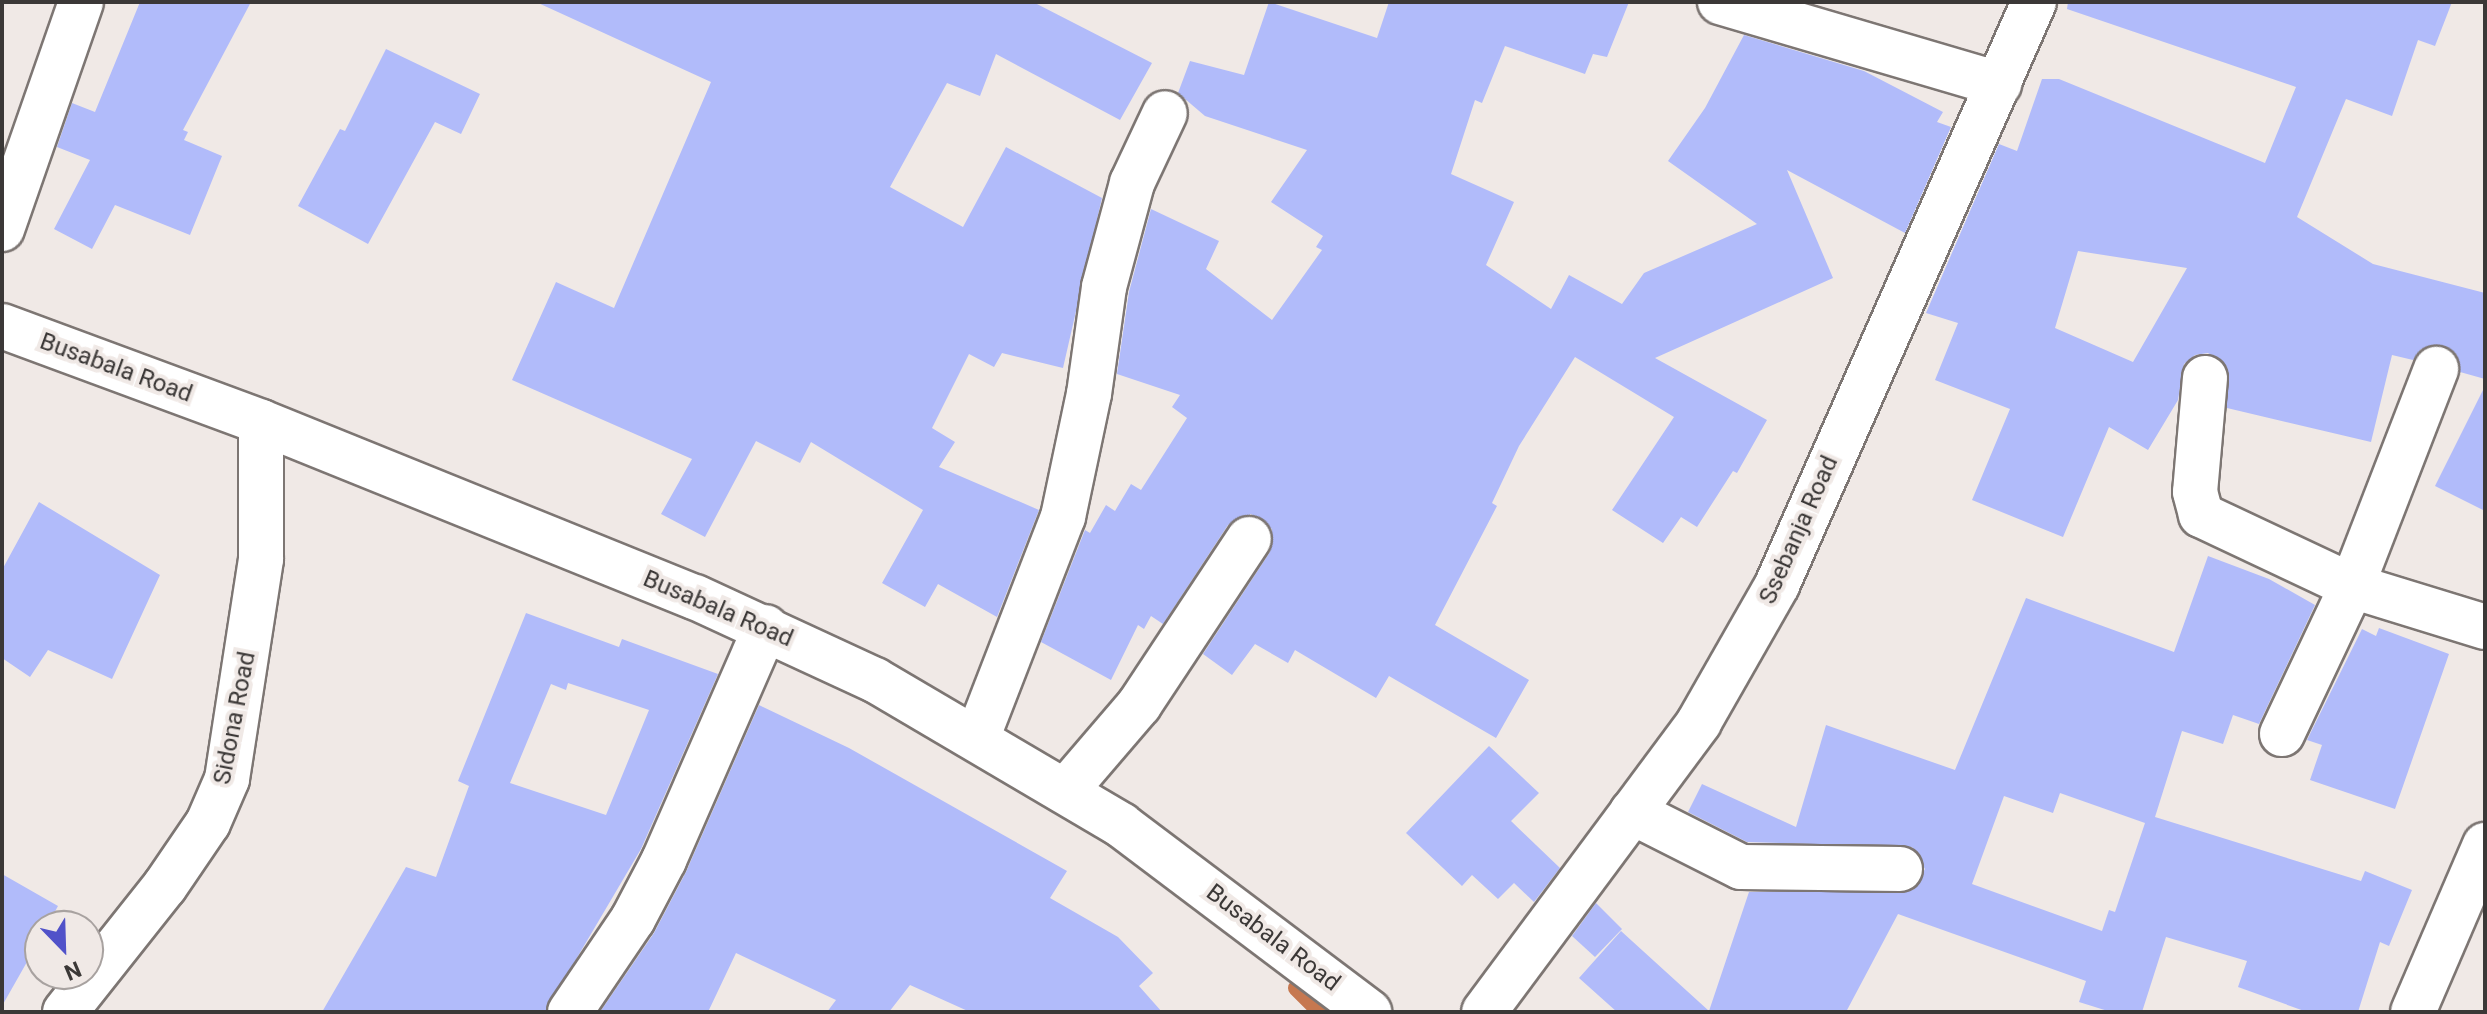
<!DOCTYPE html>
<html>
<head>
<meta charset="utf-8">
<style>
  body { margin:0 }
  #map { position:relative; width:2487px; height:1014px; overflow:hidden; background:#f0e9e6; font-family:Roboto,sans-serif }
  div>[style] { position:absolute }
  .stream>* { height:16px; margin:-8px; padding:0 8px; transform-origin:8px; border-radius:8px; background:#c67850 }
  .building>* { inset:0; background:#b1bbfa }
  .roads { filter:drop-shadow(2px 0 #7d7673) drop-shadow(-2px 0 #7d7673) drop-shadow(0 2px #7d7673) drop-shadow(0 -2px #7d7673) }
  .minor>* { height:44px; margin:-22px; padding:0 22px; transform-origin:22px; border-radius:22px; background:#fff }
  .tertiary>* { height:44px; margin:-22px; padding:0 22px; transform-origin:22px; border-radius:22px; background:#fff }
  span { translate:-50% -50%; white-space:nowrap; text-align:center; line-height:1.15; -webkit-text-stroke:8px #f0e9e6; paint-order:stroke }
  .street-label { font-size:24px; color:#3b3837 }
  .frame { position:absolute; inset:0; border:4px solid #3b3837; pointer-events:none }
  .north { position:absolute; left:24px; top:910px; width:80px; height:80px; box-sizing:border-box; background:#f0e9e6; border:2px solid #a8a2a0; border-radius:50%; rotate:157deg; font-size:22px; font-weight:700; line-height:32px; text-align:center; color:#3b3837 }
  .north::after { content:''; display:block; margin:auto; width:28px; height:36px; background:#5152c9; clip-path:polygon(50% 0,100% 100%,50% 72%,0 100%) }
</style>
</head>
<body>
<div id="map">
  <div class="stream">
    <i style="left:1296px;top:988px;width:34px;rotate:45deg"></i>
  </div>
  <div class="building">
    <i style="clip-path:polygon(140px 2px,251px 2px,183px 130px,188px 132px,184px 140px,222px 156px,190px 235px,115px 205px,92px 249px,54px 229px,90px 160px,57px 147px,72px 103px,95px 112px)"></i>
    <i style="clip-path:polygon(536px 2px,1033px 2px,1152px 63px,1120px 120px,996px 54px,980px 96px,947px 83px,890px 187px,963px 227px,1006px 147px,1102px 198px,1063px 368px,1002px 353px,994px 367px,969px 354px,932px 428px,955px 442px,939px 467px,1039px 510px,997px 617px,938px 584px,925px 607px,882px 583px,923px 510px,811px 442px,800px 463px,756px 441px,705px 537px,661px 514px,692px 459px,512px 380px,556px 282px,614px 308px,711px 82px)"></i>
    <i style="clip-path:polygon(1269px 2px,1377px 38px,1389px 2px,1629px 2px,1607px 57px,1593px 54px,1585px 74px,1505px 46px,1482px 103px,1475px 100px,1451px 174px,1514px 202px,1486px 265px,1551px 309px,1569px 275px,1622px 304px,1644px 273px,1757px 224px,1668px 161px,1705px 108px,1744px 35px,1864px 71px,1943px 112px,1937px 122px,1951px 127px,1905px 233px,1787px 170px,1833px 278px,1655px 358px,1767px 420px,1737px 473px,1733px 471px,1697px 527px,1681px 517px,1663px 543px,1612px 510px,1674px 417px,1575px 357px,1519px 446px,1492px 503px,1497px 506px,1435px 625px,1529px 680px,1496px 738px,1389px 676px,1376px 698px,1295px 650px,1288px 663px,1255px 644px,1232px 675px,1203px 654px,1270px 552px,1272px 529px,1251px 514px,1228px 525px,1163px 624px,1151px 616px,1144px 629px,1138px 625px,1111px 680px,1041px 642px,1085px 530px,1090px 533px,1106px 505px,1115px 511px,1131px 484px,1141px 490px,1187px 418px,1172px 407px,1180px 395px,1117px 374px,1129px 292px,1151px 209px,1219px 241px,1206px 269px,1272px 320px,1322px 250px,1316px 247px,1323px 236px,1271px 202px,1307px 150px,1205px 116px,1178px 93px,1190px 61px,1244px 75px)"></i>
    <i style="clip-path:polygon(evenodd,2068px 2px,2452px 2px,2435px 46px,2418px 40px,2392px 116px,2346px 99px,2297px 217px,2373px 264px,2485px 293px,2485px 379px,2460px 372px,2456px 354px,2444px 346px,2421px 349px,2413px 360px,2392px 355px,2371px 442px,2227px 408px,2227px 367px,2208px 353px,2195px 355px,2184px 364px,2178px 400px,2148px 450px,2109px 427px,2063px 537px,1972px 500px,2010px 409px,1935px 380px,1958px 323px,1926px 313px,1999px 144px,2017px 151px,2042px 79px,2059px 79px,2265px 163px,2296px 87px,2067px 9px,2068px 2px,2078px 251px,2187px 268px,2133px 362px,2055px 328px,2078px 251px)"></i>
    <i style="clip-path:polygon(386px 49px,480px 94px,461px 134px,435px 122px,368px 244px,298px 206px,340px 129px,345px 131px)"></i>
    <i style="clip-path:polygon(2485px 386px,2485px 511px,2435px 486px)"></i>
    <i style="clip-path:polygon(39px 502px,160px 575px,112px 679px,48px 650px,30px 677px,2px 658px,2px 570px)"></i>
    <i style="clip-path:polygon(evenodd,2208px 556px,2269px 579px,2315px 605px,2259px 724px,2233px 715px,2223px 744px,2182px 731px,2155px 817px,2361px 881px,2365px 871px,2412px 890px,2389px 946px,2380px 942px,2358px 1012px,2307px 1012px,2238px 987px,2247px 961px,2166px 937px,2142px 1012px,2111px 1012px,2079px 1002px,2086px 981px,1898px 914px,1846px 1012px,1617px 1012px,1579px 978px,1621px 931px,1709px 1011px,1749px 892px,1913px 890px,1925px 869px,1912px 847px,1747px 842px,1688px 812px,1702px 784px,1796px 827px,1826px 725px,1955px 770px,2026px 598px,2174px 652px,2208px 556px,2060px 793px,2145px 823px,2115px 912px,2109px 910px,2102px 931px,1972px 884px,2004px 796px,2053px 813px,2060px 793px)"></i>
    <i style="clip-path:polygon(evenodd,526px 613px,619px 647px,622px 639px,718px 674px,641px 849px,545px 1012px,322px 1012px,406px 867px,436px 877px,469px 786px,458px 781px,526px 613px,568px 683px,649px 710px,606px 815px,510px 783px,551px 684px,566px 690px,568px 683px)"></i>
    <i style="clip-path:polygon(2379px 628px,2449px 654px,2395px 809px,2310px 780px,2322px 745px,2307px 740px,2362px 629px,2376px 636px)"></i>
    <i style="clip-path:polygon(759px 705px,849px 748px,1067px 871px,1050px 898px,1118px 937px,1153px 973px,1139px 986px,1162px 1012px,970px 1012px,910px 985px,889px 1012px,827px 1012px,836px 1000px,736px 953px,708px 1012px,600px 1012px,654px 933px,686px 872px)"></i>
    <i style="clip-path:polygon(1489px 746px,1539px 793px,1511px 821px,1560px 868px,1534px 902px,1514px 883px,1498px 899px,1472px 875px,1462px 886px,1406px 833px)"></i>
    <i style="clip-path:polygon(2px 874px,58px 906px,47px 926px,40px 926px,40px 939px,2px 1006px)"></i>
    <i style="clip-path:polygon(1596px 903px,1622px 929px,1595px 957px,1572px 936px)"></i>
  </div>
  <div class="roads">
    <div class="minor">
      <i style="left:1720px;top:2px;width:291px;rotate:16.4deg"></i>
      <i style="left:2px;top:229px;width:240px;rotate:-70.8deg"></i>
      <i style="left:2205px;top:378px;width:114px;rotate:95deg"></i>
      <i style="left:2195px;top:492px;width:24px;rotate:75deg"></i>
      <i style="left:2201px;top:515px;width:167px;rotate:25.2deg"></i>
      <i style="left:2352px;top:586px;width:139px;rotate:17.1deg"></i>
      <i style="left:2282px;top:734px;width:164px;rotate:-64.7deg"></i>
      <i style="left:2352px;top:586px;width:233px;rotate:-68.8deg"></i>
      <i style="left:978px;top:736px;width:235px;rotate:-68.8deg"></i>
      <i style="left:1063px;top:517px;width:126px;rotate:-78.1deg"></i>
      <i style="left:1089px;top:394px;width:108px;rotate:-82deg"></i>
      <i style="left:1104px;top:287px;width:108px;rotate:-74.9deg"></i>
      <i style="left:1132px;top:183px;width:77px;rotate:-64.8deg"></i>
      <i style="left:1067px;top:789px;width:111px;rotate:-49.4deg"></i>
      <i style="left:1139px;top:705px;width:199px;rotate:-56.5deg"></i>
      <i style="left:1632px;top:812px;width:122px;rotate:26.8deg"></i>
      <i style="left:1741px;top:867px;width:159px;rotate:0.7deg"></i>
      <i style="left:65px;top:1012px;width:161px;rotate:-51.6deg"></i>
      <i style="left:165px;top:886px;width:76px;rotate:-55.7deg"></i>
      <i style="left:208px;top:823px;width:48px;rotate:-66.6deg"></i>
      <i style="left:227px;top:779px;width:223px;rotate:-81.2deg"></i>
      <i style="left:261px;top:559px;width:137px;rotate:-90deg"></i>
      <i style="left:570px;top:1012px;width:112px;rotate:-55.9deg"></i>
      <i style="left:633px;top:919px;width:67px;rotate:-62.3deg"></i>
      <i style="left:664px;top:860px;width:254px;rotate:-66.4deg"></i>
      <i style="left:1484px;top:1012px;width:361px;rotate:-53.4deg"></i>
      <i style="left:1699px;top:722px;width:158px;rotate:-60.3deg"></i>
      <i style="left:1777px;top:585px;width:637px;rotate:-66.21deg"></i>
      <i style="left:2413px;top:1012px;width:182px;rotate:-66.7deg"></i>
    </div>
    <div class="tertiary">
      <i style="left:2px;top:326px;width:276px;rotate:20.3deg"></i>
      <i style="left:261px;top:422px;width:468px;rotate:22deg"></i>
      <i style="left:695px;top:597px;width:198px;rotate:24.8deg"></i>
      <i style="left:875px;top:680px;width:286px;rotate:30.5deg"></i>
      <i style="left:1121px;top:825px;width:311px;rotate:37deg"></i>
    </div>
  </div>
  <div class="street-label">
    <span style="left:116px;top:368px;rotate:20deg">Busabala Road</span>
    <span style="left:1799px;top:530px;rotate:-66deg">Ssebanja Road</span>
    <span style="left:718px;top:609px;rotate:23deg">Busabala Road</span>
    <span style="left:235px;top:718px;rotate:-79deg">Sidona Road</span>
    <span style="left:1273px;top:938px;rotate:37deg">Busabala Road</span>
  </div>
  <div class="frame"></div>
  <div class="north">N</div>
</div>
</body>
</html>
